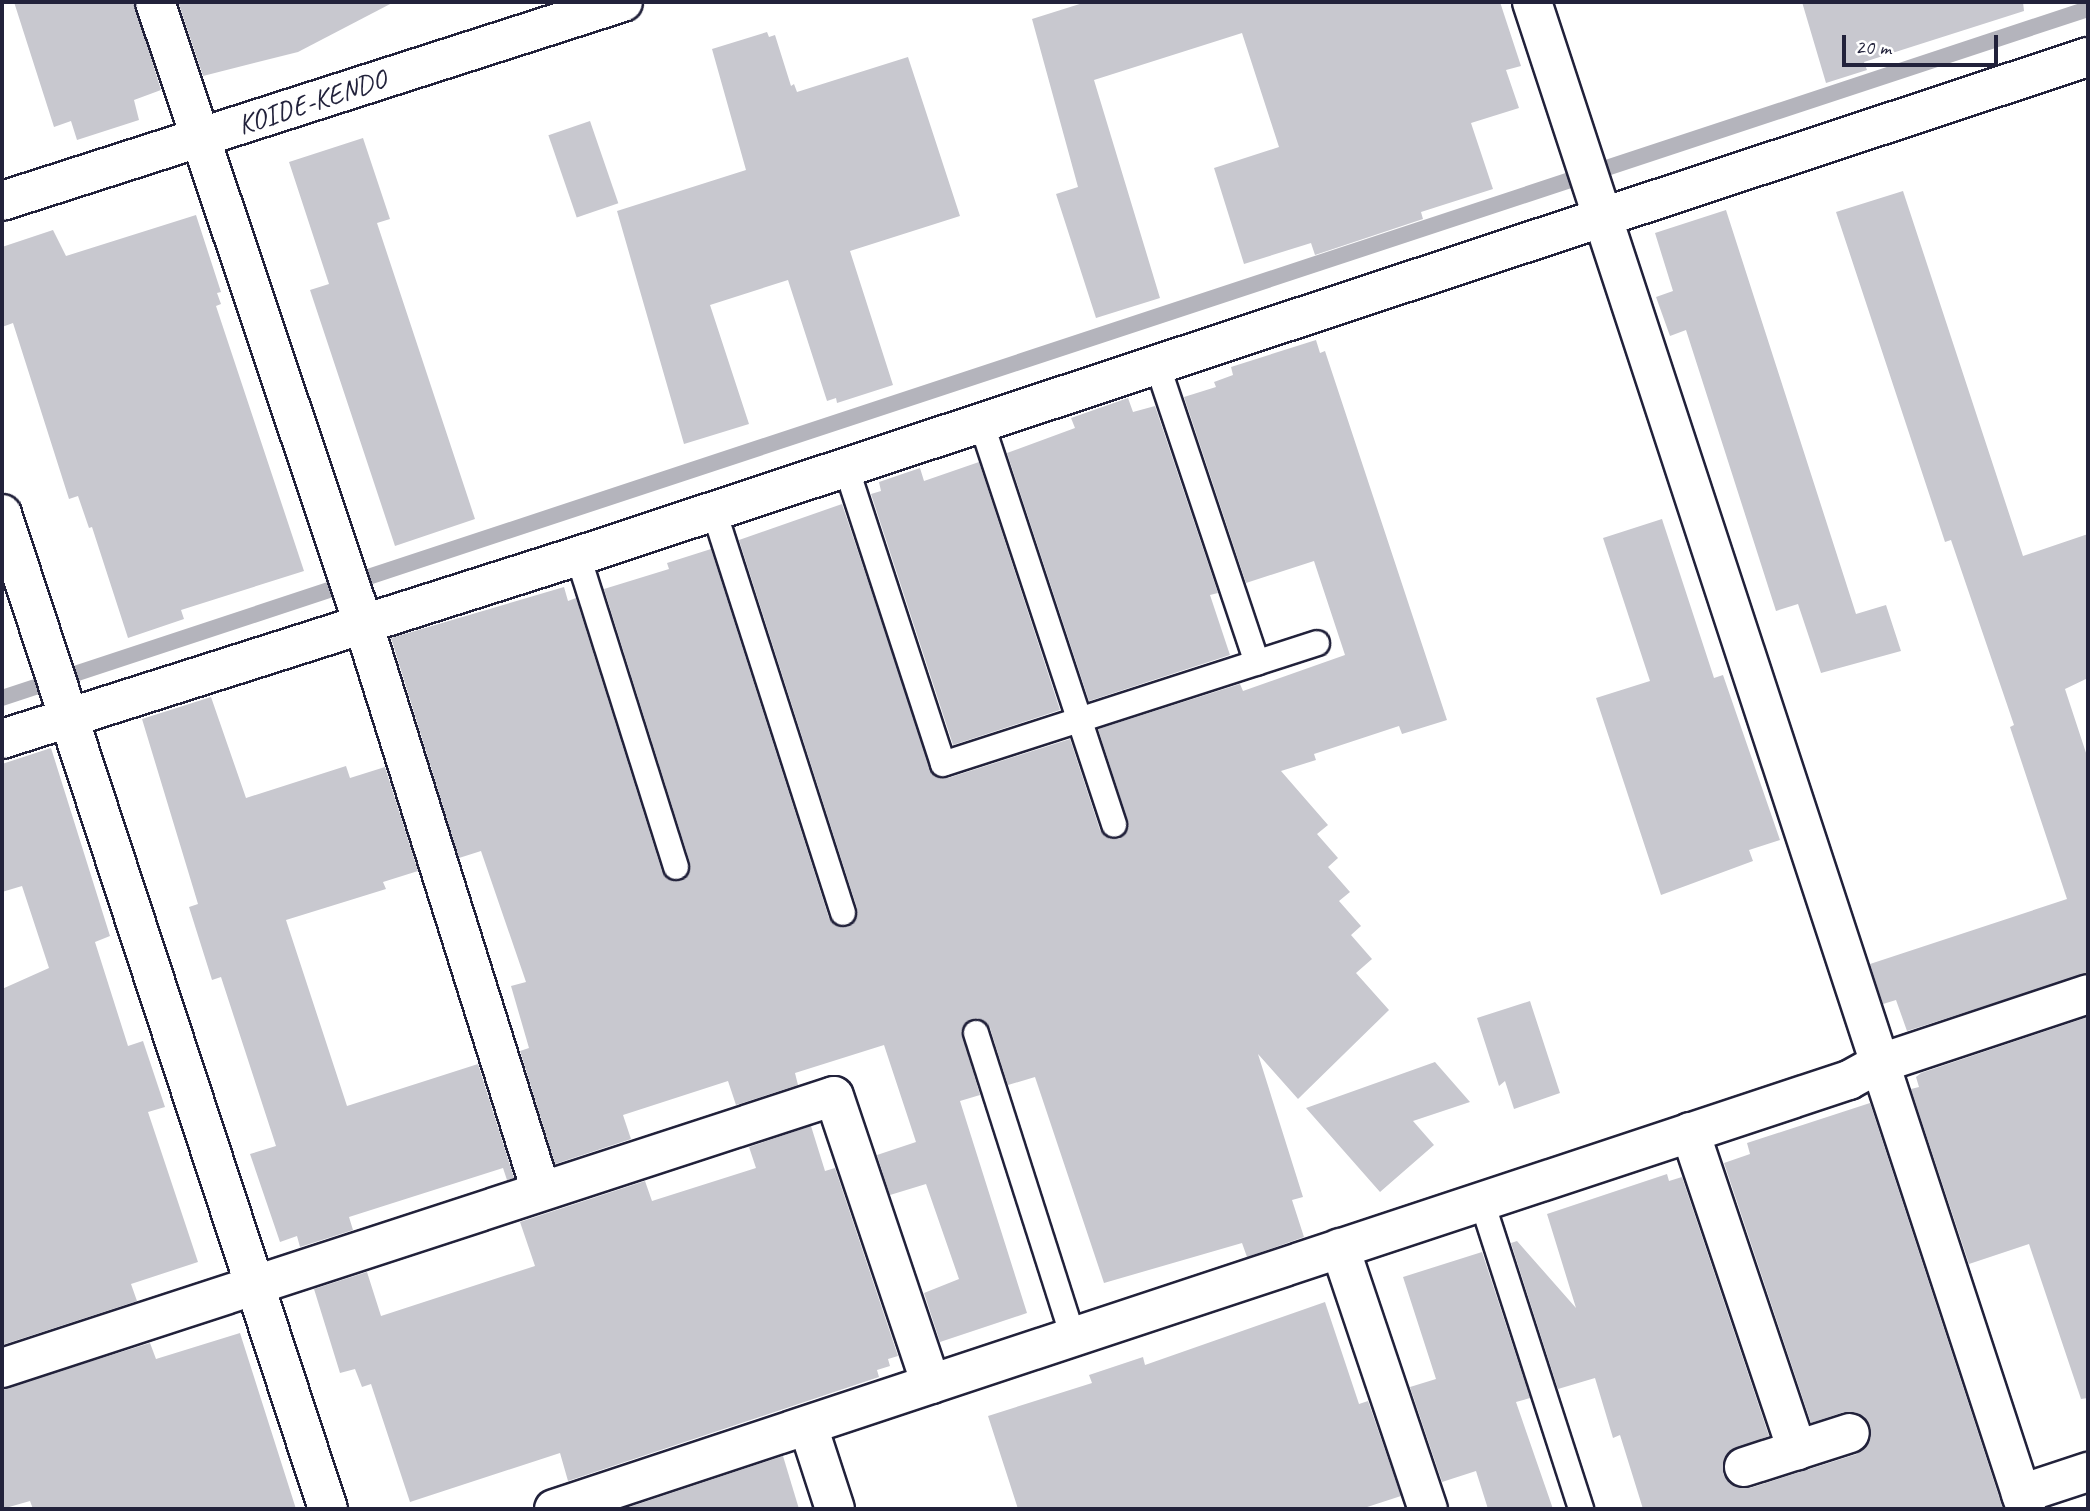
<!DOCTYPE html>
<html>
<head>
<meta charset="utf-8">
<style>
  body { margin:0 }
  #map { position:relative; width:2090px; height:1511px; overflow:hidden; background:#fff; font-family:Caveat,sans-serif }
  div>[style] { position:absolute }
  .stream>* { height:16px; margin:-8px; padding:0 8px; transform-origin:8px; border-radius:8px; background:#b4b4bc }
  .building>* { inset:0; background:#c8c8cf; transform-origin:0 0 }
  .roads { filter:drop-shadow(2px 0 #22223b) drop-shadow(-2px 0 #22223b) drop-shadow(0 2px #22223b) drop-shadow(0 -2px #22223b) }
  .lane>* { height:24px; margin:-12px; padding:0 12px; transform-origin:12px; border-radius:12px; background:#fff }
  .street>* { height:38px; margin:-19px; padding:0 19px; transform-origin:19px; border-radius:19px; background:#fff }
  .secondary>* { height:38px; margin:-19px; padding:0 19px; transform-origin:19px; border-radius:19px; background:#fff }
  span { translate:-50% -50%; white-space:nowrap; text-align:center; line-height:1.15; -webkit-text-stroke:5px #fff; paint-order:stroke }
  .street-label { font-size:28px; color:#22223b }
  .frame { position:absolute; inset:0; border:4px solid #22223b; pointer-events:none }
  .scale { position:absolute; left:1842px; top:35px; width:156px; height:32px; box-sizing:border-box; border:4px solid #22223b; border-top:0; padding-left:9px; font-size:21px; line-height:24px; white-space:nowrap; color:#22223b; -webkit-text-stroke:5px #fff; paint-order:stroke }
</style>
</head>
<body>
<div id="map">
  <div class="stream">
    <i style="left:2px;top:698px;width:2197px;rotate:-18.28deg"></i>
  </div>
  <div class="building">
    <i style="clip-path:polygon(14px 2px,134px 2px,161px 90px,134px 100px,139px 120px,77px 140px,71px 121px,54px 127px)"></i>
    <i style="clip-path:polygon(178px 2px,394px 2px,298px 52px,203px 76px)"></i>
    <i style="clip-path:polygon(1086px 2px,1500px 2px,1521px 66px,1506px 70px,1519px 108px,1471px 123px,1493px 189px,1421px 212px,1423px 219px,1315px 255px,1311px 243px,1244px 264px,1214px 168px,1279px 147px,1242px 33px,1094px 80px,1160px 298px,1096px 318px,1056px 194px,1078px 187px,1032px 19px)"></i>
    <i style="clip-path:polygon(1802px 2px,2023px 2px,2024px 11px,1864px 62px,1867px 70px,1826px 83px)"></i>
    <i style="clip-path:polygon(767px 32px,769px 37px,775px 35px,791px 86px,794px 84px,797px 92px,908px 57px,960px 216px,850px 251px,893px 385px,837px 403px,836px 398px,827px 401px,788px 280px,710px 305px,749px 424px,684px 444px,617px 211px,746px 170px,712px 49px)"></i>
    <i style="left:590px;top:121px;width:87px;height:44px;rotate:71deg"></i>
    <i style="clip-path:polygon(363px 138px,390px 219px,377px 223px,475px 519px,395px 546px,310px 290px,329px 284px,289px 162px)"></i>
    <i style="clip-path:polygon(1903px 191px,2023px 556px,2088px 534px,2088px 678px,2065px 689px,2088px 759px,2088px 973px,1907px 1031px,1896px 1000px,1883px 1004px,1870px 964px,2067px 899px,2010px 727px,2014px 725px,1951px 540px,1945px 542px,1836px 212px)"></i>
    <i style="clip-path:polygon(1726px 210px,1856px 614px,1886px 605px,1901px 651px,1821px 673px,1798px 604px,1776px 611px,1686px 330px,1670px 336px,1656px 297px,1673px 291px,1655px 233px)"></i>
    <i style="clip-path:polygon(196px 215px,221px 292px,217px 293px,221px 304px,216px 306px,304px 571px,181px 610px,184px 619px,128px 638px,92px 527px,89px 528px,78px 496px,69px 499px,13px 323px,2px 327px,2px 247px,53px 230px,66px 256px)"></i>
    <i style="clip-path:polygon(1316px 340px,1320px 353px,1325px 351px,1447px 720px,1402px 734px,1399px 726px,1314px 754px,1316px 760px,1281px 771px,1328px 825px,1317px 834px,1338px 858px,1328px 867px,1350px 892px,1339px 901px,1361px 926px,1351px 935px,1372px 959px,1356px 973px,1389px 1010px,1298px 1099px,1258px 1054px,1303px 1197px,1292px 1200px,1304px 1237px,1247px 1257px,1242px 1243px,1104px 1283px,1035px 1077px,1008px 1085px,990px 1028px,978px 1018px,966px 1023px,961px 1031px,980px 1095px,960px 1101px,1027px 1313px,940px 1342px,924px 1293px,959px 1279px,926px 1184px,890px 1195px,877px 1155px,916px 1142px,884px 1045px,795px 1073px,798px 1085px,736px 1105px,728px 1081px,623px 1115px,631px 1139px,555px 1164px,520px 1051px,529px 1048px,511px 986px,526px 982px,481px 851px,459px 858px,391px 638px,564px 587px,568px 601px,576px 598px,662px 871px,667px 878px,680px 881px,687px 876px,690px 863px,604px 589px,669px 569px,667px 563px,711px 549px,829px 918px,834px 924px,847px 927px,854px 922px,857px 908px,739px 540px,842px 504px,933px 775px,948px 778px,1070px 739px,1100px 830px,1110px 839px,1119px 839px,1128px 829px,1128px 821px,1098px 729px,1240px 684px,1243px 691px,1345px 655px,1314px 561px,1246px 583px,1184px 397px,1216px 387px,1214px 382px,1233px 375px,1231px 367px)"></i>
    <i style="clip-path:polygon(1128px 398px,1133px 412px,1155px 406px,1218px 593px,1210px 595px,1230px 655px,1089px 701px,1007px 453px,1075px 428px,1071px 418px)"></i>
    <i style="clip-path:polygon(979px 462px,1060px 710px,953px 745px,871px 494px,881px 491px,879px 482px,920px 468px,924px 481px)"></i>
    <i style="clip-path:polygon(1662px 519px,1714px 678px,1723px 675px,1780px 840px,1749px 850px,1753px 861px,1661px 895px,1596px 698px,1650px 681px,1603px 538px)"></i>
    <i style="clip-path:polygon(211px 697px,246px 798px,346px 766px,350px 778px,385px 767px,418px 871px,383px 882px,386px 889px,286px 920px,347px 1106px,478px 1064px,514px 1178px,507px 1180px,503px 1168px,349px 1217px,353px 1230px,300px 1247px,297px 1236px,280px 1242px,250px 1154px,276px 1146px,221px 977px,212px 980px,189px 907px,198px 904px,142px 719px)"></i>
    <i style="clip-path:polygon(51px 748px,110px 936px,95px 942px,128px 1046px,143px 1041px,165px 1107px,148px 1112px,198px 1262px,131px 1284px,137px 1301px,2px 1345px,2px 989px,49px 968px,22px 886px,2px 892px,2px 764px)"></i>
    <i style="clip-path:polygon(1530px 1001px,1560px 1093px,1514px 1109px,1505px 1081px,1499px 1086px,1477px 1018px)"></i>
    <i style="clip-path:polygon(2088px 1017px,2088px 1398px,2081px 1399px,2029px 1244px,1969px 1264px,1911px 1089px,1919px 1087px,1916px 1077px,1921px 1073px)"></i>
    <i style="clip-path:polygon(1435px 1062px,1470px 1102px,1413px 1121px,1434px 1145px,1380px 1192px,1306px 1108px)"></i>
    <i style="clip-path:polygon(1870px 1103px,2003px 1509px,1643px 1509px,1620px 1435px,1613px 1438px,1595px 1378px,1558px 1389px,1511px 1243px,1517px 1241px,1576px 1308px,1547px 1214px,1667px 1174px,1669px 1181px,1682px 1177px,1769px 1436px,1728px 1452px,1723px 1474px,1730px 1484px,1750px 1488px,1857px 1454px,1871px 1437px,1864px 1416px,1844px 1412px,1811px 1423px,1724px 1163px,1750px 1154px,1747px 1143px)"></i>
    <i style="clip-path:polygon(811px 1126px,825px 1171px,835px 1168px,898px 1356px,888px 1359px,890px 1366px,877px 1370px,879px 1377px,568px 1481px,560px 1453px,410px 1502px,371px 1384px,362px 1387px,355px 1369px,340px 1373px,314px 1289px,367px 1272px,381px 1316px,535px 1266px,520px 1222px,645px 1181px,652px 1201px,756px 1168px,749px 1147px)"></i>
    <i style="clip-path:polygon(1482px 1252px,1530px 1398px,1516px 1402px,1553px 1509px,1488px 1509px,1476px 1471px,1442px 1482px,1410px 1387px,1436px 1379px,1403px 1277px)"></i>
    <i style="clip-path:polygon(1325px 1302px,1359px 1404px,1368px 1401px,1401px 1496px,1361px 1509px,1018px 1509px,988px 1416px,1092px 1383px,1089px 1375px,1143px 1357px,1145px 1365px)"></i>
    <i style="clip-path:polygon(240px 1333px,296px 1509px,33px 1509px,30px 1501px,2px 1509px,2px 1389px,150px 1343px,156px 1359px)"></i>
    <i style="clip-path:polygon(783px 1456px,799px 1509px,623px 1509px)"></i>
  </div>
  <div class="roads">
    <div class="lane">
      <i style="left:1157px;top:364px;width:315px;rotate:71.5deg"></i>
      <i style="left:981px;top:422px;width:424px;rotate:71.7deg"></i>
      <i style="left:846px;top:467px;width:312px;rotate:71.9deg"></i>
      <i style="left:943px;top:764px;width:393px;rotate:-17.9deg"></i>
      <i style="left:714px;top:511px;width:422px;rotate:72.2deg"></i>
      <i style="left:578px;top:556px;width:326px;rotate:72.5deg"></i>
      <i style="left:976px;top:1033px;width:319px;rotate:72.3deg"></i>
      <i style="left:1482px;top:1202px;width:323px;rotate:72.1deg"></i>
    </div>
    <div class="street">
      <i style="left:155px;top:2px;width:655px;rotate:71.48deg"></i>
      <i style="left:363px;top:623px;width:595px;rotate:72.6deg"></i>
      <i style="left:1532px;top:2px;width:1586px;rotate:71.85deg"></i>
      <i style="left:2px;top:514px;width:1047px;rotate:71.86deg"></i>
      <i style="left:2px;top:739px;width:604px;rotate:-17.63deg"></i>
      <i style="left:578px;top:556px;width:1590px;rotate:-18.29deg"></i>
      <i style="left:1690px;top:1132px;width:336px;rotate:71.4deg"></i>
      <i style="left:1340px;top:1248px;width:275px;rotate:71.4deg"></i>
      <i style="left:2px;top:1368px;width:875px;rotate:-18.1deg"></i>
      <i style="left:834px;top:1096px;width:304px;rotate:71.4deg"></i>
      <i style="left:808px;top:1426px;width:87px;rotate:72deg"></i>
      <i style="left:1744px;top:1467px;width:111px;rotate:-17.8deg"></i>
      <i style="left:2021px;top:1494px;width:71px;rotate:-18.2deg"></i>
      <i style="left:554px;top:1509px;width:1364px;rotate:-18.33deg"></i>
      <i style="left:1849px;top:1080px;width:33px;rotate:-29deg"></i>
      <i style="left:1878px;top:1064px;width:221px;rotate:-18.4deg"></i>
    </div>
    <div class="secondary">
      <i style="left:2px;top:201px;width:652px;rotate:-17.77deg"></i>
    </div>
  </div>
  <div class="street-label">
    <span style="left:312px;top:102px;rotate:-18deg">KOIDE-KENDO</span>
  </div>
  <div class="frame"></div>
  <div class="scale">20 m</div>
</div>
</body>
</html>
